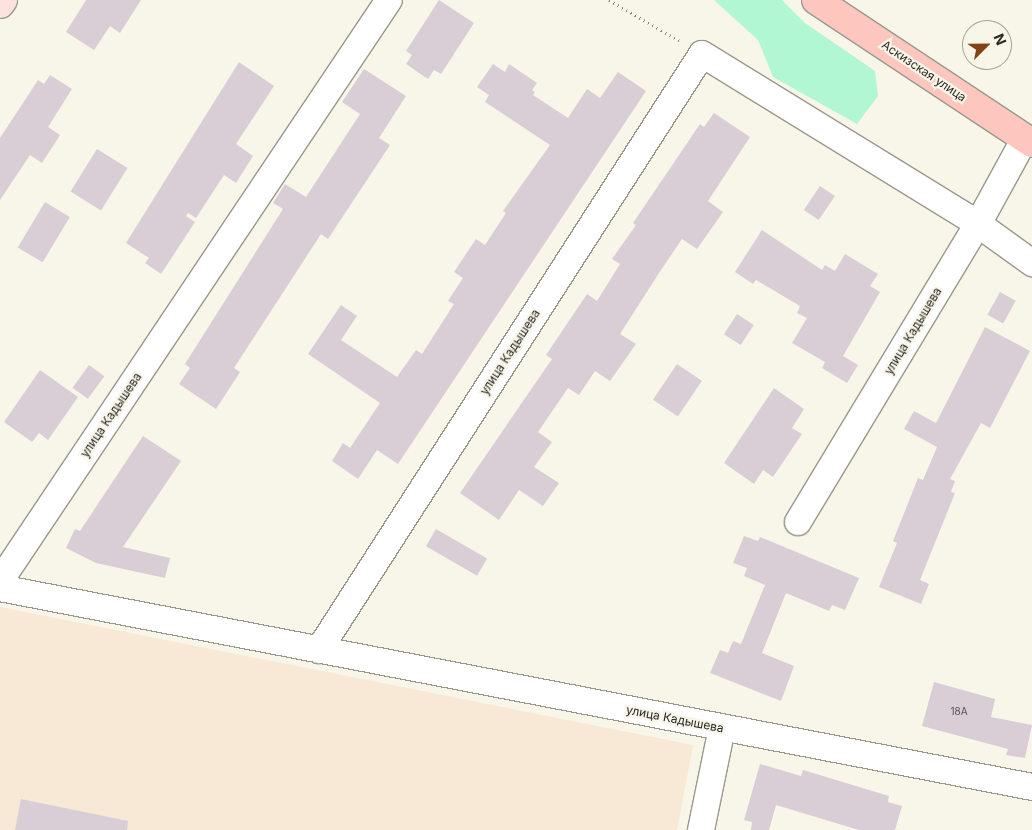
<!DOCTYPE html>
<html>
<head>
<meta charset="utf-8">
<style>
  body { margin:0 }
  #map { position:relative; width:1032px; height:830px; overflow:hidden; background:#f8f5e9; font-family:Inter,sans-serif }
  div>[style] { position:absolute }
  .industrial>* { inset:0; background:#f7e9d5 }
  .green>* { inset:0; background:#b2f7d4 }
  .building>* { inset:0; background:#d9ced6; transform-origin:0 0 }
  .path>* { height:3px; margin-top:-1.5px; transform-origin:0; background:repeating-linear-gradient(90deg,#87857d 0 1px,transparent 0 5px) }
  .roads { filter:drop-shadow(1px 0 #9a988d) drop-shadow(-1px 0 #9a988d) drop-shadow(0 1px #9a988d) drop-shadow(0 -1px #9a988d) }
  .street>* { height:26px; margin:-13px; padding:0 13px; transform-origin:13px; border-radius:13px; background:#fff }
  .secondary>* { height:28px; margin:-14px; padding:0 14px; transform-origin:14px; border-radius:14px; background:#fee2df }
  .primary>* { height:28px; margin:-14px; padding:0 14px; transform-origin:14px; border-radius:14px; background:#fdc6bf }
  span { translate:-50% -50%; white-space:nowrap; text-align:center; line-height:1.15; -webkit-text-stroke:4.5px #f8f5e9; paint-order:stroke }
  .number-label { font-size:10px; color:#565250 }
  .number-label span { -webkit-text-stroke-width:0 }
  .street-label { font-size:12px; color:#2a2924 }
  .north { position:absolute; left:962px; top:20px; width:50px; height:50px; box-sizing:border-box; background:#f8f5e9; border:1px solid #a6a39a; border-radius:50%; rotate:67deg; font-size:14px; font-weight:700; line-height:20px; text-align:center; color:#2a2924 }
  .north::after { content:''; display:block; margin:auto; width:18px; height:22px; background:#854214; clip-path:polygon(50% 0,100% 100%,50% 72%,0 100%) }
</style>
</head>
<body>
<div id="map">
  <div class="industrial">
    <i style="clip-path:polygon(0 607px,693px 745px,677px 830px,0 830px)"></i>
  </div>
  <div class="green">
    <i style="clip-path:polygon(714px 0,782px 0,805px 23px,875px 71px,878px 96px,857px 124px,773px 77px,758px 40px)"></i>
  </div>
  <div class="building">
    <i style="clip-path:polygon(86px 0,141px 0,120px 33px,110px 26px,94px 50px,66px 32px)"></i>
    <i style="clip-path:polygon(439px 0,474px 23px,441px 74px,434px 70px,428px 79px,406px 64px,412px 55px,406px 51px)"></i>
    <i style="clip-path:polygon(239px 62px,274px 86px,236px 144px,253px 156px,236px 183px,224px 175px,196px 218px,188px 213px,186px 216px,195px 222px,161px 274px,145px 263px,149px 258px,126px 243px)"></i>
    <i style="clip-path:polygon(493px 64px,505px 72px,509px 64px,537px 83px,532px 90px,535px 92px,533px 95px,568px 118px,587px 89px,600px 98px,618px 72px,646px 91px,398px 464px,377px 450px,358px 479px,332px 461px,343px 443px,350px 448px,380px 403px,308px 354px,341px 305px,357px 316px,341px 340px,397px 377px,416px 350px,422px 354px,454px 304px,448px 301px,463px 278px,454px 272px,476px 239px,485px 245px,506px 213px,503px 211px,550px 145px,485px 102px,489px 95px,477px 87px)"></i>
    <i style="clip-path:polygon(364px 69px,406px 96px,379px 138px,390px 145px,328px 239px,321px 234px,234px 368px,240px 372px,216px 409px,179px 384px,190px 368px,185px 364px,283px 209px,273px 203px,285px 184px,306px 197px,360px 114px,342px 102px)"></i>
    <i style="clip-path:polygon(50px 75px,72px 89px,48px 127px,60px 135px,42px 163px,30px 155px,0 200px,0 138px,38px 80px,44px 84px)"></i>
    <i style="clip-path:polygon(714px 113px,750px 137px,708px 201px,723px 212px,697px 249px,682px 239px,659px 273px,620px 334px,636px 344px,610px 381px,595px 371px,579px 395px,568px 388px,538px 432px,552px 442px,534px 467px,559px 483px,543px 506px,519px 490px,499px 520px,460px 493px,552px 359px,546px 355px,587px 294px,597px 301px,620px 264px,612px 259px,636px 225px,633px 223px,700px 124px,704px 127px)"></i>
    <i style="left:97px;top:149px;width:36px;height:50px;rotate:32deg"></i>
    <i style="left:820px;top:186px;width:18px;height:29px;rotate:34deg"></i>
    <i style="left:45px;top:202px;width:29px;height:53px;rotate:31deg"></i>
    <i style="clip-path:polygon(762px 230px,822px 270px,825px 265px,835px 271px,845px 254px,878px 274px,870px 286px,880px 292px,843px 356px,858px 365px,847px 383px,822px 368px,825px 362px,792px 343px,807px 318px,797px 313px,800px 306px,756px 280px,753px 284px,735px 272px)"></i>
    <i style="left:1000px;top:292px;width:18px;height:26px;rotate:29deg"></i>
    <i style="left:737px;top:314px;width:20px;height:24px;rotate:33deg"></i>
    <i style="clip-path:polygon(985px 327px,1030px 351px,990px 428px,981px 423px,950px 479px,955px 481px,951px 492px,955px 493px,920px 580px,929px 584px,921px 604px,879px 587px,897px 543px,893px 541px,918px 478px,923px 480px,937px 447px,904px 429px,914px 411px,936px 423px)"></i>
    <i style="left:677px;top:364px;width:30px;height:43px;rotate:34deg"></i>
    <i style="left:89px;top:365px;width:19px;height:28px;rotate:36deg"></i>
    <i style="clip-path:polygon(40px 370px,78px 397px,48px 440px,39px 433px,32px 442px,4px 422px)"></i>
    <i style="clip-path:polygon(774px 388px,804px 409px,792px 428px,802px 434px,773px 477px,763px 470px,754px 484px,724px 463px)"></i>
    <i style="clip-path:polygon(143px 436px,181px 461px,123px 547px,170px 558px,165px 578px,96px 563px,66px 548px,75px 529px,80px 531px)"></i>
    <i style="left:436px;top:529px;width:59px;height:20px;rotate:30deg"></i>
    <i style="clip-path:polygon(744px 536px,758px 541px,760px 537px,859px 578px,845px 610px,832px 605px,829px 611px,786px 593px,762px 653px,794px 666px,781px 701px,710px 673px,720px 650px,728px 653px,733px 641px,741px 644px,765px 585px,744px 576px,747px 568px,733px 563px)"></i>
    <i style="clip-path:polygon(934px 682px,995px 699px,991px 717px,1032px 725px,1025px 758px,1006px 755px,1008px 749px,922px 726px)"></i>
    <i style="clip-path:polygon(760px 764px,801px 776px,803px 770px,889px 796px,888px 802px,902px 806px,895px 830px,859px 830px,776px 805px,769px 830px,751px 830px,752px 822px,744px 820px)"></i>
    <i style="clip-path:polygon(21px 799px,128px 821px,127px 830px,15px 830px)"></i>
  </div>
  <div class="path">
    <i style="left:609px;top:0;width:82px;rotate:30deg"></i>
  </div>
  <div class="roads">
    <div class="street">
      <i style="left:798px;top:522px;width:348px;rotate:-58.9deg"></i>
      <i style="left:978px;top:224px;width:98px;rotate:-61.3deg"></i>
      <i style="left:0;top:581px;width:699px;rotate:-56.2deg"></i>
      <i style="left:0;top:588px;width:1051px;rotate:10.91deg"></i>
      <i style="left:319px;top:650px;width:708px;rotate:-57.27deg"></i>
      <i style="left:702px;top:54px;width:324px;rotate:31.6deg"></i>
      <i style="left:978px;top:224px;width:67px;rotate:35.8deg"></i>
      <i style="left:701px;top:830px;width:104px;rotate:-78.4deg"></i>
    </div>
    <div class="secondary">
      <i style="left:0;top:4px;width:5px;rotate:-53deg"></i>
    </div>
    <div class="primary">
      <i style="left:816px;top:0;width:259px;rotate:33.5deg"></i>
    </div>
  </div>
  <div class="number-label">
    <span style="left:959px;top:712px">18А</span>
  </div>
  <div class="street-label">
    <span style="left:924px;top:71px;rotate:34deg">Аскизская улица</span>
    <span style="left:913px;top:331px;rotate:-59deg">улица Кадышева</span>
    <span style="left:510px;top:352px;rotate:-57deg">улица Кадышева</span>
    <span style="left:111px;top:415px;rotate:-56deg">улица Кадышева</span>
    <span style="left:675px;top:719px;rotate:11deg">улица Кадышева</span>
  </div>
  <div class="north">N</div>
</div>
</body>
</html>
